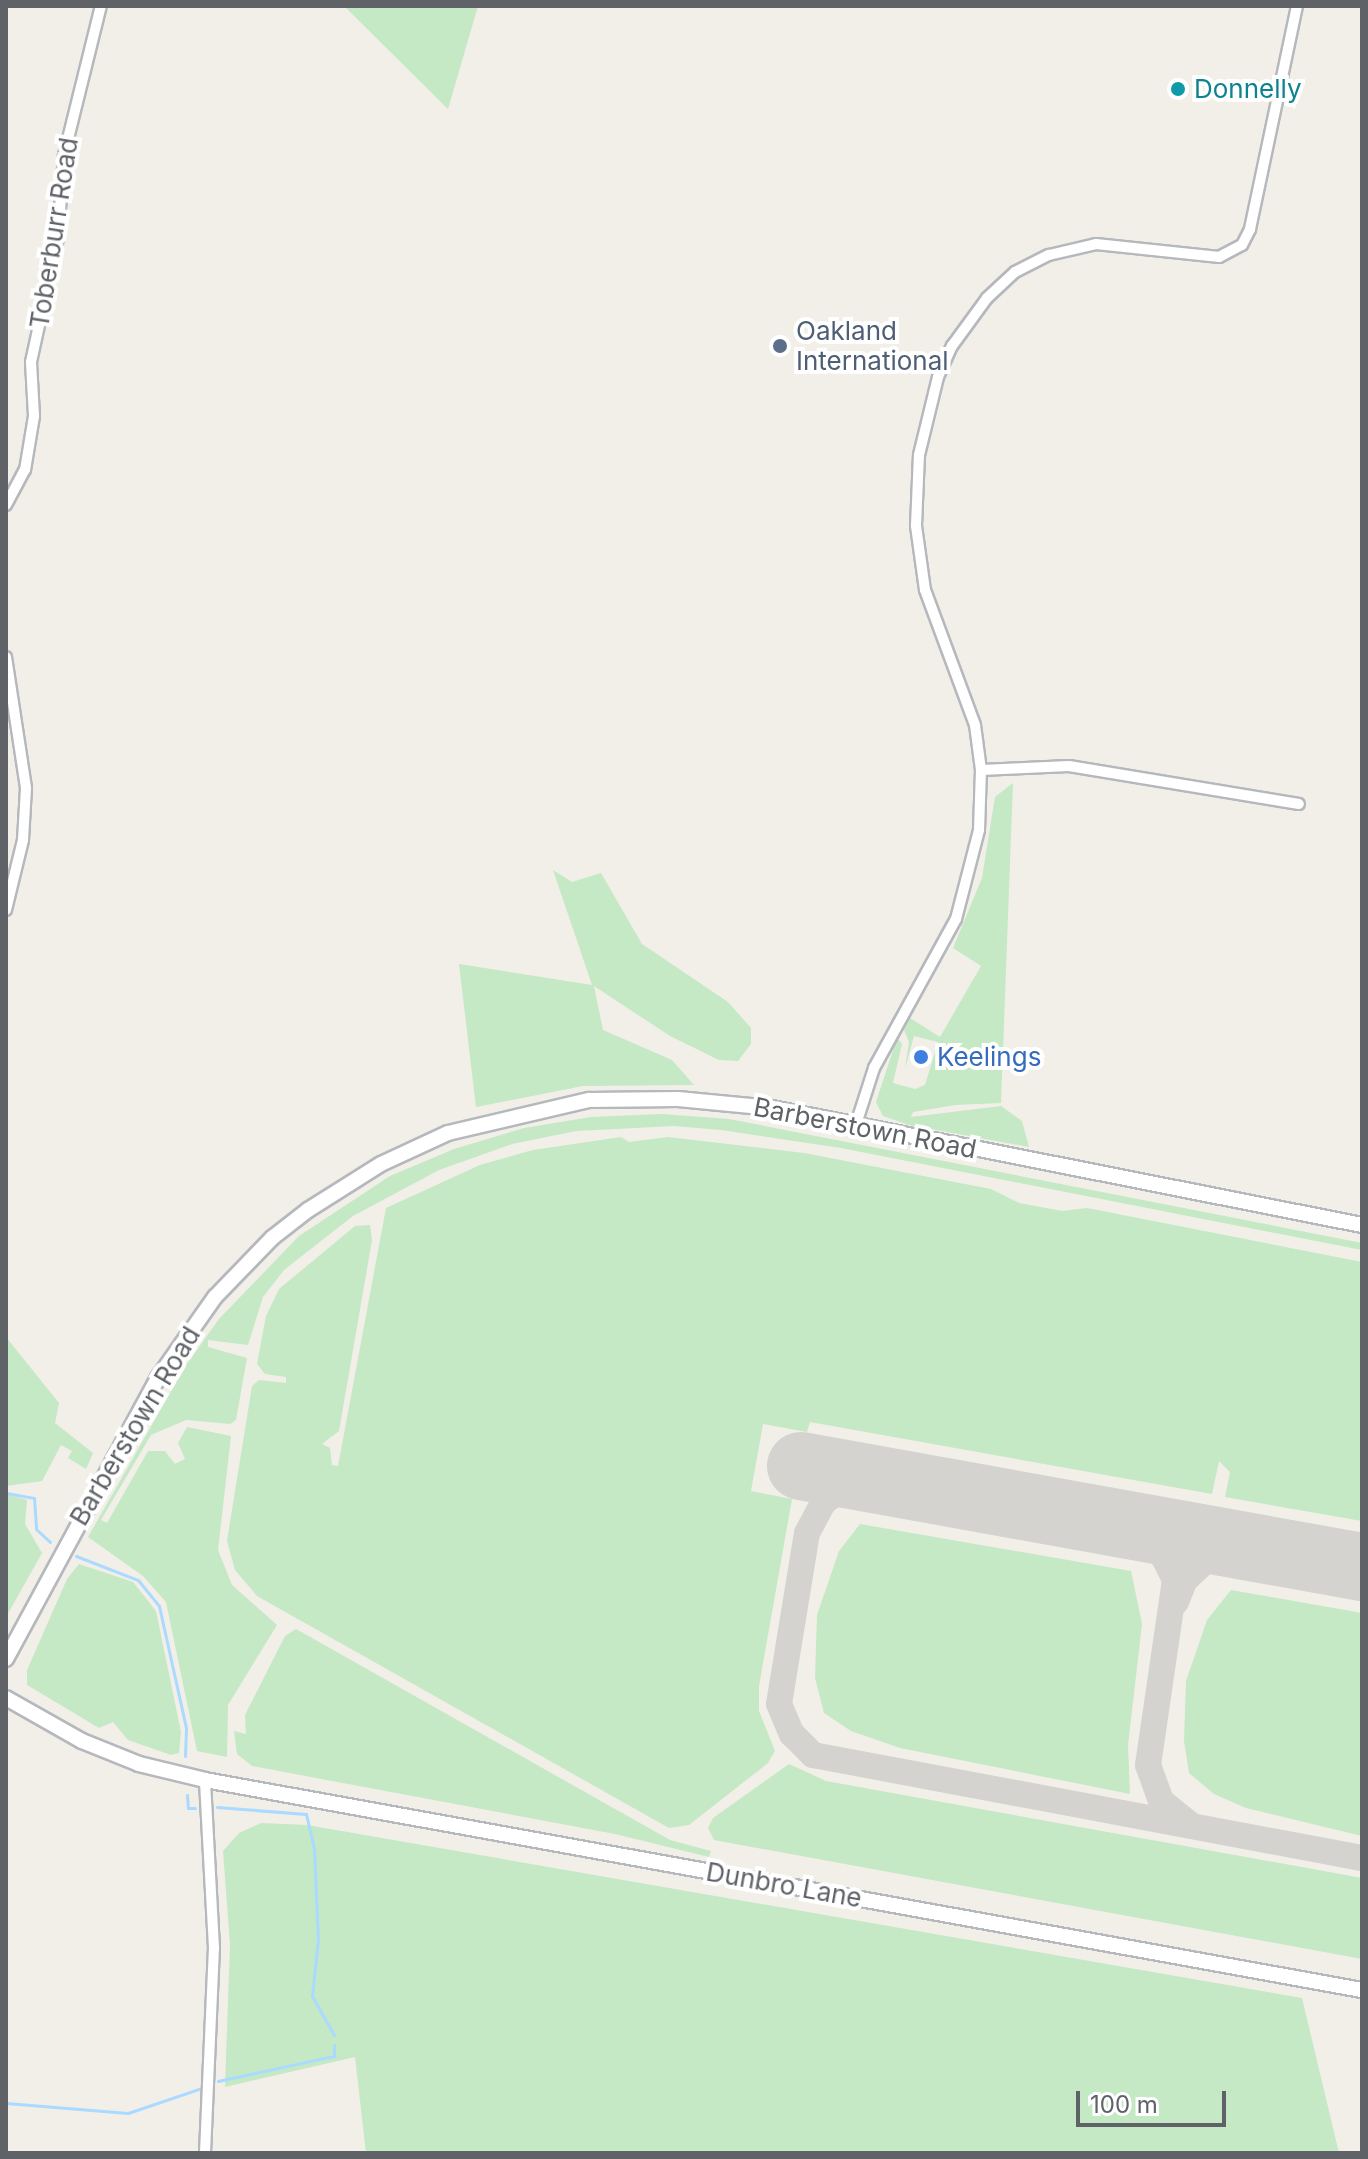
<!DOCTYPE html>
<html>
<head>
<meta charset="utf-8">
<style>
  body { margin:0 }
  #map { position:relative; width:1368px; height:2159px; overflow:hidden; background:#f1efe8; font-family:Inter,sans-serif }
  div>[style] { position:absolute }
  .green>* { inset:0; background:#c5e8c5 }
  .stream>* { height:3px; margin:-1.5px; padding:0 1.5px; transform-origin:1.5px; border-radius:1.5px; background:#aadaff }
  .taxiway>* { height:26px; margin:-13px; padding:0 13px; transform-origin:13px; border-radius:13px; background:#d4d3d0 }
  .runway>* { height:68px; margin:-34px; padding:0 34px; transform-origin:34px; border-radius:34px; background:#d4d3d0 }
  .roads { filter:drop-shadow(2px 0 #b5b8bc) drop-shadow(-2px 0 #b5b8bc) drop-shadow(0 2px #b5b8bc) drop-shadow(0 -2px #b5b8bc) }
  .minor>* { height:10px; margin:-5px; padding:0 5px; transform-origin:5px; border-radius:5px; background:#fff }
  .secondary>* { height:14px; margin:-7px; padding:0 7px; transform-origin:7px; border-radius:7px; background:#fff }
  .dots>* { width:22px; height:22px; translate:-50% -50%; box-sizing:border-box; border:4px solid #fff; border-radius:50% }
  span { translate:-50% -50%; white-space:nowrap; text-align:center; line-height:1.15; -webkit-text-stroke:8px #fff; paint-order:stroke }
  .culture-label { font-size:26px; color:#0d838f }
  .left { translate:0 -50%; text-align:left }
  .street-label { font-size:26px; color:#5f6368 }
  .service-label { font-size:26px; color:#4e5e75 }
  .shop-label { font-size:26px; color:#366cbe }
  .frame { position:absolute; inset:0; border:8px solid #5f6368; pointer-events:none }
  .scale { position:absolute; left:1076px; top:2091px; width:150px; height:36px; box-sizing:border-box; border:4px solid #5f6368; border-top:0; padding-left:10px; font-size:24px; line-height:28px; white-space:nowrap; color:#5f6368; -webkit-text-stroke:6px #fff; paint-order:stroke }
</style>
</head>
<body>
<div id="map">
  <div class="green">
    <i style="clip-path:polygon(343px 6px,478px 6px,448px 109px,344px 6px)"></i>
    <i style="clip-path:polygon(1013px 783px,1001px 1103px,955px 1105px,913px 1112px,911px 1117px,1001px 1106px,1022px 1121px,1029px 1147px,909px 1125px,883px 1116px,876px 1102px,897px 1038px,902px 1044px,893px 1083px,915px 1089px,925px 1085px,938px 1042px,914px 1036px,905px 1069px,909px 1042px,904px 1030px,910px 1018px,940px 1037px,981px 966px,953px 948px,982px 878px,995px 797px)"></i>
    <i style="clip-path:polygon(553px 870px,572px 882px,601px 873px,642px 944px,728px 1002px,751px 1028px,751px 1044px,738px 1061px,719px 1060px,670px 1036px,594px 986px,603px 1030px,672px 1060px,694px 1085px,583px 1086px,476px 1107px,459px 964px,592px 985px)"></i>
    <i style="clip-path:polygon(662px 1114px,729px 1119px,1362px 1243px,1362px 1250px,841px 1148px,721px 1130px,674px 1126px,576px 1131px,512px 1144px,439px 1170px,353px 1216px,284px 1270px,263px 1297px,248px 1345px,208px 1340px,208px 1347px,247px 1358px,236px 1420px,230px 1424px,186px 1420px,151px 1435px,101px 1520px,107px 1523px,148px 1451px,165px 1451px,175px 1464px,185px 1459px,178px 1443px,187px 1427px,231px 1436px,218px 1550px,232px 1585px,277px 1625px,228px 1705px,227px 1757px,197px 1751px,166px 1602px,143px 1576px,88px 1537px,186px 1365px,219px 1319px,299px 1236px,390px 1176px,454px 1149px,524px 1128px,591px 1117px)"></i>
    <i style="clip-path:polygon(621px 1137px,629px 1142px,668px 1137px,804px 1153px,991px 1189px,1019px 1203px,1062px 1211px,1087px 1208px,1362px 1262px,1362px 1521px,1225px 1497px,1230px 1472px,1219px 1461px,1212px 1494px,810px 1422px,807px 1432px,763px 1424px,751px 1491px,792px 1499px,759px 1686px,759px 1711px,775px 1751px,768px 1763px,689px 1825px,669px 1828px,257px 1596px,235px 1570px,227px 1541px,252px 1386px,259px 1380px,286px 1383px,286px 1377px,265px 1374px,257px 1364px,266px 1316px,279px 1289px,355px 1226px,370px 1225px,372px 1240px,339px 1431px,322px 1444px,330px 1448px,332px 1465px,338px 1466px,386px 1208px,480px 1165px,533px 1150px)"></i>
    <i style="clip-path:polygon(6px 1337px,59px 1403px,55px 1423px,93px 1453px,86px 1469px,68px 1458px,72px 1451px,61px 1445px,42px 1481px,6px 1486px)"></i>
    <i style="clip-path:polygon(6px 1494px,27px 1500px,25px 1524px,42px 1553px,6px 1617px)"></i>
    <i style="clip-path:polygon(860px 1524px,1131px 1571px,1142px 1624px,1128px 1745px,1130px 1794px,900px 1748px,851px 1731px,824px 1713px,815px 1678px,817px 1615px,839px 1551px)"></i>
    <i style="clip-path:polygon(79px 1564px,133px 1582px,156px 1611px,181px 1732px,179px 1753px,171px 1755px,128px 1740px,113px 1722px,99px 1728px,27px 1685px,27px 1670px,67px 1579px)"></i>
    <i style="clip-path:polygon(1231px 1590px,1362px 1613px,1362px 1836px,1246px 1808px,1214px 1794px,1189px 1773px,1184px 1741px,1186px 1681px,1207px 1620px)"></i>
    <i style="clip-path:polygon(296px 1629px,670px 1840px,711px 1851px,709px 1857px,615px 1834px,252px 1766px,237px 1754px,234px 1731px,246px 1734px,245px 1715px,285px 1636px)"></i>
    <i style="clip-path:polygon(789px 1764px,826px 1781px,1362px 1878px,1362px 1959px,714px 1840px,708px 1828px,713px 1818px)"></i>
    <i style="clip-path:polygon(261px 1823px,307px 1825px,1302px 1998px,1339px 2153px,366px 2153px,355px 2057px,225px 2087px,230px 1945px,223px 1851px,239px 1833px)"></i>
  </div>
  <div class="stream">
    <i style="left:6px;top:1493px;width:28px;rotate:10deg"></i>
    <i style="left:34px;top:1498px;width:31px;rotate:86deg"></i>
    <i style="left:36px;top:1529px;width:19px;rotate:43deg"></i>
    <i style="left:76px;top:1556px;width:66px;rotate:21.2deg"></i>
    <i style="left:138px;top:1580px;width:33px;rotate:51deg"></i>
    <i style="left:159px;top:1606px;width:125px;rotate:77.5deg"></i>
    <i style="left:186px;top:1728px;width:28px;rotate:92deg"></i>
    <i style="left:187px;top:1795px;width:13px;rotate:86deg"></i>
    <i style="left:188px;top:1808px;width:7px"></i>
    <i style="left:217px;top:1807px;width:89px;rotate:4.5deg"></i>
    <i style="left:306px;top:1814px;width:36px;rotate:77deg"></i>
    <i style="left:314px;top:1849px;width:90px;rotate:87.5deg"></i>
    <i style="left:318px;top:1939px;width:57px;rotate:96deg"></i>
    <i style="left:312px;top:1996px;width:45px;rotate:60.6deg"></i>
    <i style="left:218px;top:2081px;width:119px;rotate:-12.2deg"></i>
    <i style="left:334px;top:2056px;width:11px;rotate:-90deg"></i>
    <i style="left:6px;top:2103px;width:122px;rotate:4.7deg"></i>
    <i style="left:128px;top:2113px;width:75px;rotate:-18.7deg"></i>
  </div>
  <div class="taxiway">
    <i style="left:887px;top:1481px;width:46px;rotate:171.2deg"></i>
    <i style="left:842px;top:1488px;width:24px;rotate:142deg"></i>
    <i style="left:823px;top:1503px;width:34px;rotate:118deg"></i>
    <i style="left:807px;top:1533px;width:173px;rotate:99.3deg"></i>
    <i style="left:779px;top:1704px;width:33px;rotate:67deg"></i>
    <i style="left:792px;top:1734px;width:30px;rotate:45deg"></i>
    <i style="left:813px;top:1755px;width:559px;rotate:10.63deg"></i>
    <i style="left:1120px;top:1523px;width:43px;rotate:29.6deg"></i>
    <i style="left:1157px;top:1544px;width:40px;rotate:63.4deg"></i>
    <i style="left:1175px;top:1580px;width:187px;rotate:98.3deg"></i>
    <i style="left:1148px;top:1765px;width:38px;rotate:70deg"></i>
    <i style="left:1161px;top:1801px;width:38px;rotate:39deg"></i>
    <i style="left:1176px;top:1602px;width:24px;rotate:-68deg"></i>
    <i style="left:1185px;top:1580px;width:37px;rotate:-43deg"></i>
    <i style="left:1212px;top:1555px;width:51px;rotate:-6.7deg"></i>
  </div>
  <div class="runway">
    <i style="left:801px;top:1466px;width:570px;rotate:10.21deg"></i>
  </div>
  <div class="roads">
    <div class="minor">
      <i style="left:6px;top:505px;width:40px;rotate:-62deg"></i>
      <i style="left:25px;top:470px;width:55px;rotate:-80.5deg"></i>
      <i style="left:34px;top:416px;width:54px;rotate:-93.2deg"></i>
      <i style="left:31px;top:362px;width:127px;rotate:-77.7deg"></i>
      <i style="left:58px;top:238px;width:83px;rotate:-85.9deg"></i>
      <i style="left:64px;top:155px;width:154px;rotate:-76.1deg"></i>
      <i style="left:6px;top:657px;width:133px;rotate:81.3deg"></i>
      <i style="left:26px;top:788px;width:52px;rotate:93.3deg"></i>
      <i style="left:23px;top:840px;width:72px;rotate:103.7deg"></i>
      <i style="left:981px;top:770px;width:88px;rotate:-2.6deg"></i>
      <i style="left:1069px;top:766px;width:233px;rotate:9.4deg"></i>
      <i style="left:857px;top:1121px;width:56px;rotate:-72.2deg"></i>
      <i style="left:874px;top:1068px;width:170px;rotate:-61.2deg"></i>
      <i style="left:956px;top:919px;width:92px;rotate:-75.5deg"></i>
      <i style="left:979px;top:830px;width:60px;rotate:-88.1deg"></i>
      <i style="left:981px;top:770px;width:45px;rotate:-97.6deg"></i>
      <i style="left:975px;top:725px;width:144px;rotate:-110.3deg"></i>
      <i style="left:925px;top:590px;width:65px;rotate:-98deg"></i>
      <i style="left:916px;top:526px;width:71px;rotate:-87.6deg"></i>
      <i style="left:919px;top:455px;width:80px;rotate:-76.3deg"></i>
      <i style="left:938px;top:377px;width:34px;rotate:-66deg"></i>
      <i style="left:952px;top:346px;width:59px;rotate:-53.9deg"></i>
      <i style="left:987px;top:298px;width:38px;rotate:-43deg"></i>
      <i style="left:1015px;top:272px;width:38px;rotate:-27deg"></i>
      <i style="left:1049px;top:255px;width:48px;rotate:-13.2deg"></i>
      <i style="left:1096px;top:244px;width:124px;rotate:6deg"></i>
      <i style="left:1219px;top:257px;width:26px;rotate:-28deg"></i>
      <i style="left:1242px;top:245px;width:18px;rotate:-63deg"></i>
      <i style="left:1250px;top:229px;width:228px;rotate:-78.1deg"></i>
      <i style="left:205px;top:2153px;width:205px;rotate:-87.5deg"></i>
      <i style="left:214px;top:1948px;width:168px;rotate:-93.1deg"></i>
    </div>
    <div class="secondary">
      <i style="left:6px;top:1659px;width:319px;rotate:-61.6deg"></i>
      <i style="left:158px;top:1378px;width:99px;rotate:-54.9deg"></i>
      <i style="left:215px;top:1297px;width:82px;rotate:-46deg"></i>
      <i style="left:272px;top:1238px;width:46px;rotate:-37.9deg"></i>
      <i style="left:308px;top:1210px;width:86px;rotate:-32.2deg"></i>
      <i style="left:381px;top:1164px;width:74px;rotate:-24.8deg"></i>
      <i style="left:448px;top:1133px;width:145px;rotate:-13.2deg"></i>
      <i style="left:589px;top:1100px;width:89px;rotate:-0.6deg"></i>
      <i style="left:678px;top:1099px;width:94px;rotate:5.5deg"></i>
      <i style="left:772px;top:1108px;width:601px;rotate:11.22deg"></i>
      <i style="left:6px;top:1698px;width:87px;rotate:29.5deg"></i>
      <i style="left:82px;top:1741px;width:61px;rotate:22deg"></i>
      <i style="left:139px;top:1764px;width:68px;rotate:13.6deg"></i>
      <i style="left:205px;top:1780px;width:1176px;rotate:10.29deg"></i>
    </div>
  </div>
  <div class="dots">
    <i style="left:1178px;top:89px;background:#0f9aa8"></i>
    <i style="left:780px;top:346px;background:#5c6f8a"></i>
    <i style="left:921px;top:1057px;background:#3f7fe0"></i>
  </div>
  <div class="culture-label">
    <span class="left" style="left:1194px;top:89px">Donnelly</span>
  </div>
  <div class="street-label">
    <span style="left:54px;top:233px;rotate:-81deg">Toberburr Road</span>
    <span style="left:865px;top:1128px;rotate:11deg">Barberstown Road</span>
    <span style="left:135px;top:1426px;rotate:-59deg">Barberstown Road</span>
    <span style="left:784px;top:1885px;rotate:10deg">Dunbro Lane</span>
  </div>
  <div class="service-label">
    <span class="left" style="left:796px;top:346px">Oakland<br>International</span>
  </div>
  <div class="shop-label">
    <span class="left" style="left:937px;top:1057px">Keelings</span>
  </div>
  <div class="frame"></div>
  <div class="scale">100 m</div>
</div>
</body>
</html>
